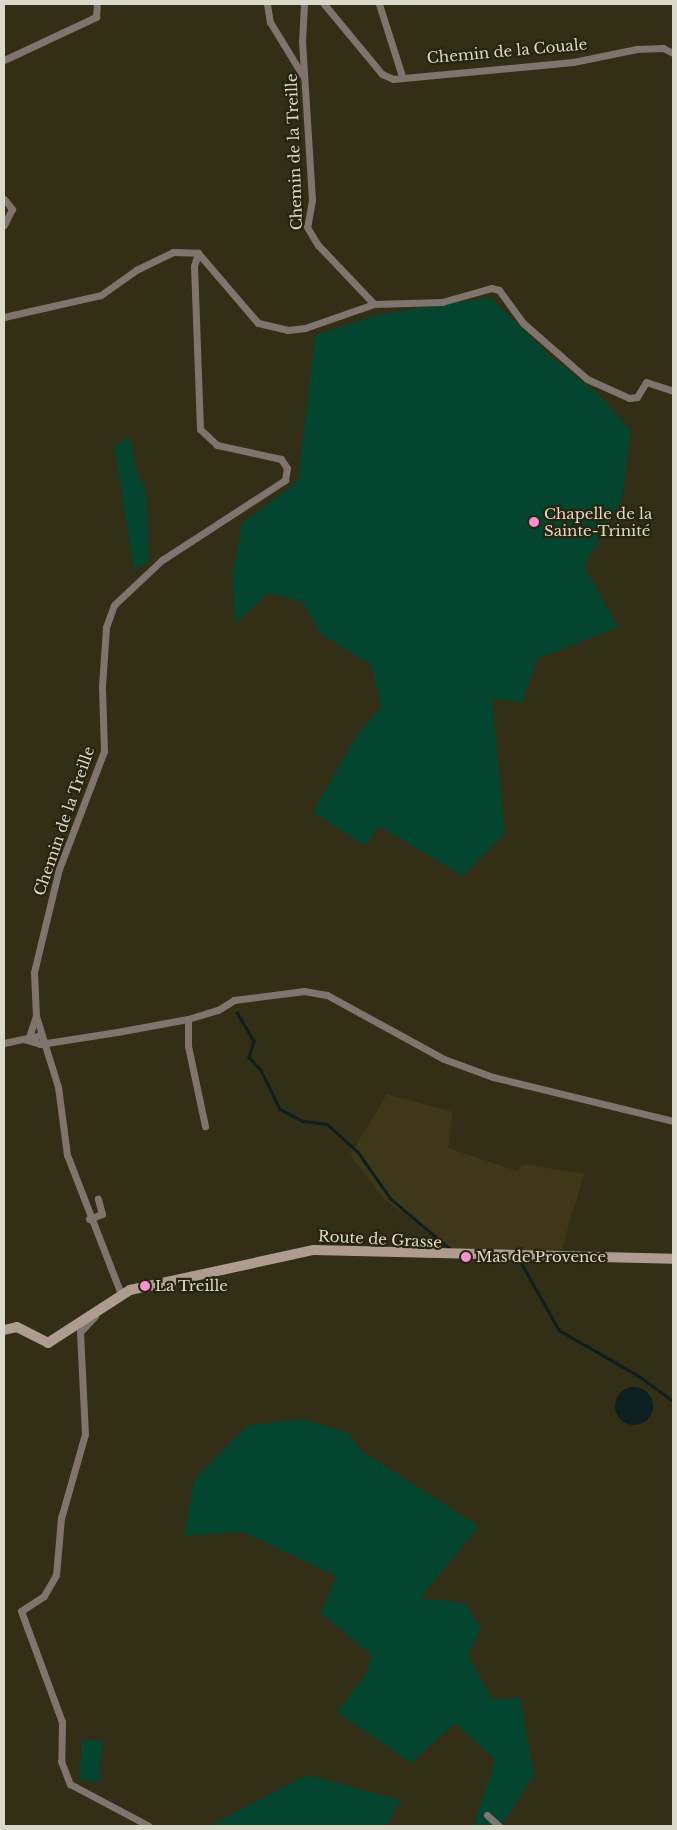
<!DOCTYPE html>
<html>
<head>
<meta charset="utf-8">
<style>
  body { margin:0 }
  #map { position:relative; width:677px; height:1830px; overflow:hidden; background:#332e16; font-family:"Libre Baskerville",serif }
  div>[style] { position:absolute }
  .built>* { inset:0; background:#3e3818 }
  .green>* { inset:0; background:#03452e; transform-origin:0 0 }
  .water>* { inset:0; background:#0c2022 }
  .round { border-radius:50% }
  .stream>* { height:2.5px; margin:-1.25px; padding:0 1.25px; transform-origin:1.25px; border-radius:1.25px; background:#0c2022 }
  .street>* { height:7px; margin:-3.5px; padding:0 3.5px; transform-origin:3.5px; border-radius:3.5px; background:#80746e }
  .secondary>* { height:10px; margin:-5px; padding:0 5px; transform-origin:5px; border-radius:5px; background:#ae9c91 }
  .dots>* { width:14px; height:14px; translate:-50% -50%; box-sizing:border-box; border:2px solid #29240d; border-radius:50% }
  span { translate:-50% -50%; white-space:nowrap; text-align:center; line-height:1.15; -webkit-text-stroke:4.5px #29240d; paint-order:stroke }
  .street-label { font-size:15px; color:#dbd9ca }
  .poi-label { font-size:15px; color:#dbd9ca }
  .left { translate:0 -50%; text-align:left }
  .frame { position:absolute; inset:0; border:5px solid #dbd9ca; pointer-events:none }
</style>
</head>
<body>
<div id="map">
  <div class="built">
    <i style="clip-path:polygon(387px 1094px,453px 1112px,448px 1148px,517px 1171px,523px 1164px,584px 1174px,561px 1251px,453px 1249px,384px 1199px,350px 1155px)"></i>
  </div>
  <div class="green">
    <i style="clip-path:polygon(490px 297px,551px 357px,596px 392px,631px 431px,622px 499px,584px 566px,618px 627px,537px 659px,522px 703px,492px 698px,505px 833px,463px 876px,379px 826px,365px 846px,313px 812px,359px 732px,381px 707px,371px 665px,321px 634px,302px 602px,268px 593px,235px 624px,232px 575px,242px 523px,298px 481px,315px 335px,377px 315px)"></i>
    <i style="clip-path:polygon(130px 437px,137px 474px,146px 491px,149px 562px,134px 570px,114px 447px)"></i>
    <i style="clip-path:polygon(302px 1419px,348px 1433px,361px 1451px,479px 1526px,420px 1598px,465px 1603px,481px 1628px,468px 1655px,492px 1699px,520px 1698px,534px 1775px,501px 1826px,473px 1826px,495px 1760px,455px 1723px,411px 1763px,337px 1712px,367px 1672px,372px 1656px,321px 1613px,336px 1576px,243px 1532px,184px 1536px,194px 1480px,247px 1426px)"></i>
    <i style="left:83px;top:1739px;width:20px;height:41px;rotate:6deg"></i>
    <i style="clip-path:polygon(307px 1775px,400px 1800px,387px 1826px,209px 1826px)"></i>
  </div>
  <div class="water">
    <i class="round" style="left:615px;top:1387px;width:38px;height:38px"></i>
  </div>
  <div class="stream">
    <i style="left:237px;top:1012px;width:34px;rotate:60deg"></i>
    <i style="left:254px;top:1041px;width:17px;rotate:107deg"></i>
    <i style="left:249px;top:1057px;width:18px;rotate:47deg"></i>
    <i style="left:261px;top:1070px;width:43px;rotate:64deg"></i>
    <i style="left:280px;top:1109px;width:26px;rotate:28deg"></i>
    <i style="left:303px;top:1121px;width:24px;rotate:7deg"></i>
    <i style="left:327px;top:1124px;width:42px;rotate:42.1deg"></i>
    <i style="left:358px;top:1152px;width:57px;rotate:54.9deg"></i>
    <i style="left:391px;top:1199px;width:81px;rotate:40deg"></i>
    <i style="left:522px;top:1264px;width:76px;rotate:60.7deg"></i>
    <i style="left:559px;top:1330px;width:92px;rotate:29.9deg"></i>
    <i style="left:639px;top:1376px;width:42px;rotate:36.3deg"></i>
  </div>
  <div class="street">
    <i style="left:267px;top:4px;width:18px;rotate:81deg"></i>
    <i style="left:270px;top:22px;width:63px;rotate:58.6deg"></i>
    <i style="left:304px;top:4px;width:37px;rotate:93deg"></i>
    <i style="left:302px;top:41px;width:159px;rotate:86.4deg"></i>
    <i style="left:312px;top:200px;width:27px;rotate:100deg"></i>
    <i style="left:307px;top:227px;width:21px;rotate:59deg"></i>
    <i style="left:318px;top:245px;width:81px;rotate:46.5deg"></i>
    <i style="left:324px;top:4px;width:91px;rotate:50.4deg"></i>
    <i style="left:382px;top:74px;width:12px;rotate:24deg"></i>
    <i style="left:393px;top:79px;width:181px;rotate:-5.4deg"></i>
    <i style="left:573px;top:62px;width:65px;rotate:-11.5deg"></i>
    <i style="left:637px;top:49px;width:26px;rotate:-2deg"></i>
    <i style="left:663px;top:48px;width:11px;rotate:27deg"></i>
    <i style="left:379px;top:4px;width:76px;rotate:72.3deg"></i>
    <i style="left:4px;top:60px;width:102px;rotate:-25.1deg"></i>
    <i style="left:96px;top:17px;width:13px;rotate:-86deg"></i>
    <i style="left:4px;top:199px;width:13px;rotate:51deg"></i>
    <i style="left:12px;top:209px;width:18px;rotate:117deg"></i>
    <i style="left:198px;top:253px;width:92px;rotate:49.4deg"></i>
    <i style="left:258px;top:323px;width:31px;rotate:13deg"></i>
    <i style="left:288px;top:330px;width:17px;rotate:-7deg"></i>
    <i style="left:305px;top:328px;width:73px;rotate:-19.2deg"></i>
    <i style="left:374px;top:304px;width:68px;rotate:-1.7deg"></i>
    <i style="left:442px;top:302px;width:51px;rotate:-15.9deg"></i>
    <i style="left:491px;top:288px;width:8px;rotate:14deg"></i>
    <i style="left:499px;top:290px;width:41px;rotate:54deg"></i>
    <i style="left:523px;top:323px;width:85px;rotate:41.2deg"></i>
    <i style="left:587px;top:379px;width:46px;rotate:24.3deg"></i>
    <i style="left:629px;top:398px;width:8px;rotate:-7deg"></i>
    <i style="left:637px;top:397px;width:17px;rotate:-59deg"></i>
    <i style="left:646px;top:382px;width:28px;rotate:18deg"></i>
    <i style="left:4px;top:317px;width:99px;rotate:-12.8deg"></i>
    <i style="left:101px;top:295px;width:43px;rotate:-35.5deg"></i>
    <i style="left:136px;top:270px;width:41px;rotate:-25.9deg"></i>
    <i style="left:173px;top:252px;width:25px;rotate:2deg"></i>
    <i style="left:188px;top:1019px;width:27px;rotate:90deg"></i>
    <i style="left:188px;top:1046px;width:82px;rotate:78deg"></i>
    <i style="left:29px;top:1037px;width:22px;rotate:-72deg"></i>
    <i style="left:23px;top:1039px;width:18px;rotate:16deg"></i>
    <i style="left:40px;top:1044px;width:78px;rotate:-8.9deg"></i>
    <i style="left:117px;top:1032px;width:72px;rotate:-10.4deg"></i>
    <i style="left:188px;top:1019px;width:31px;rotate:-17deg"></i>
    <i style="left:218px;top:1010px;width:19px;rotate:-32deg"></i>
    <i style="left:234px;top:1000px;width:71px;rotate:-7.3deg"></i>
    <i style="left:304px;top:991px;width:23px;rotate:10deg"></i>
    <i style="left:327px;top:995px;width:133px;rotate:28.7deg"></i>
    <i style="left:444px;top:1059px;width:52px;rotate:20.2deg"></i>
    <i style="left:493px;top:1077px;width:185px;rotate:13.7deg"></i>
    <i style="left:4px;top:1043px;width:38px;rotate:-12deg"></i>
    <i style="left:89px;top:1219px;width:14px;rotate:-21deg"></i>
    <i style="left:102px;top:1214px;width:16px;rotate:-105deg"></i>
    <i style="left:121px;top:1294px;width:149px;rotate:-111.2deg"></i>
    <i style="left:67px;top:1155px;width:69px;rotate:-97.5deg"></i>
    <i style="left:58px;top:1087px;width:74px;rotate:-107.2deg"></i>
    <i style="left:36px;top:1016px;width:44px;rotate:-92.6deg"></i>
    <i style="left:34px;top:972px;width:106px;rotate:-76.4deg"></i>
    <i style="left:59px;top:869px;width:126px;rotate:-69.1deg"></i>
    <i style="left:104px;top:751px;width:65px;rotate:-91.8deg"></i>
    <i style="left:102px;top:686px;width:59px;rotate:-86.1deg"></i>
    <i style="left:106px;top:627px;width:23px;rotate:-70deg"></i>
    <i style="left:114px;top:605px;width:66px;rotate:-43.2deg"></i>
    <i style="left:162px;top:560px;width:147px;rotate:-33deg"></i>
    <i style="left:285px;top:480px;width:12px;rotate:-81deg"></i>
    <i style="left:287px;top:468px;width:11px;rotate:-124deg"></i>
    <i style="left:281px;top:459px;width:66px;rotate:-167.7deg"></i>
    <i style="left:217px;top:445px;width:23px;rotate:-137deg"></i>
    <i style="left:200px;top:429px;width:163px;rotate:-92.1deg"></i>
    <i style="left:194px;top:266px;width:14px;rotate:-73deg"></i>
    <i style="left:95px;top:1316px;width:22px;rotate:133deg"></i>
    <i style="left:80px;top:1332px;width:102px;rotate:87.2deg"></i>
    <i style="left:85px;top:1434px;width:87px;rotate:105.9deg"></i>
    <i style="left:61px;top:1518px;width:57px;rotate:95deg"></i>
    <i style="left:56px;top:1575px;width:24px;rotate:120deg"></i>
    <i style="left:44px;top:1596px;width:27px;rotate:147deg"></i>
    <i style="left:21px;top:1611px;width:118px;rotate:69.7deg"></i>
    <i style="left:62px;top:1722px;width:39px;rotate:91deg"></i>
    <i style="left:61px;top:1761px;width:25px;rotate:69deg"></i>
    <i style="left:70px;top:1784px;width:89px;rotate:28deg"></i>
    <i style="left:487px;top:1815px;width:16px;rotate:43deg"></i>
  </div>
  <div class="secondary">
    <i style="left:4px;top:1330px;width:13px;rotate:-13deg"></i>
    <i style="left:17px;top:1327px;width:35px;rotate:27deg"></i>
    <i style="left:48px;top:1343px;width:98px;rotate:-32.9deg"></i>
    <i style="left:130px;top:1290px;width:188px;rotate:-12.3deg"></i>
    <i style="left:314px;top:1250px;width:359px;rotate:1.4deg"></i>
  </div>
  <div class="dots">
    <i style="left:534px;top:522px;background:#f491d4"></i>
    <i style="left:466px;top:1257px;background:#f491d4"></i>
    <i style="left:145px;top:1286px;background:#f491d4"></i>
  </div>
  <div class="street-label">
    <span style="left:507px;top:51px;rotate:-5deg">Chemin de la Couale</span>
    <span style="left:294px;top:152px;rotate:-92deg">Chemin de la Treille</span>
    <span style="left:64px;top:821px;rotate:-71deg">Chemin de la Treille</span>
    <span style="left:380px;top:1239px;rotate:3deg">Route de Grasse</span>
  </div>
  <div class="poi-label">
    <span class="left" style="left:544px;top:522px">Chapelle de la<br>Sainte-Trinité</span>
    <span class="left" style="left:476px;top:1257px">Mas de Provence</span>
    <span class="left" style="left:155px;top:1286px">La Treille</span>
  </div>
  <div class="frame"></div>
</div>
</body>
</html>
